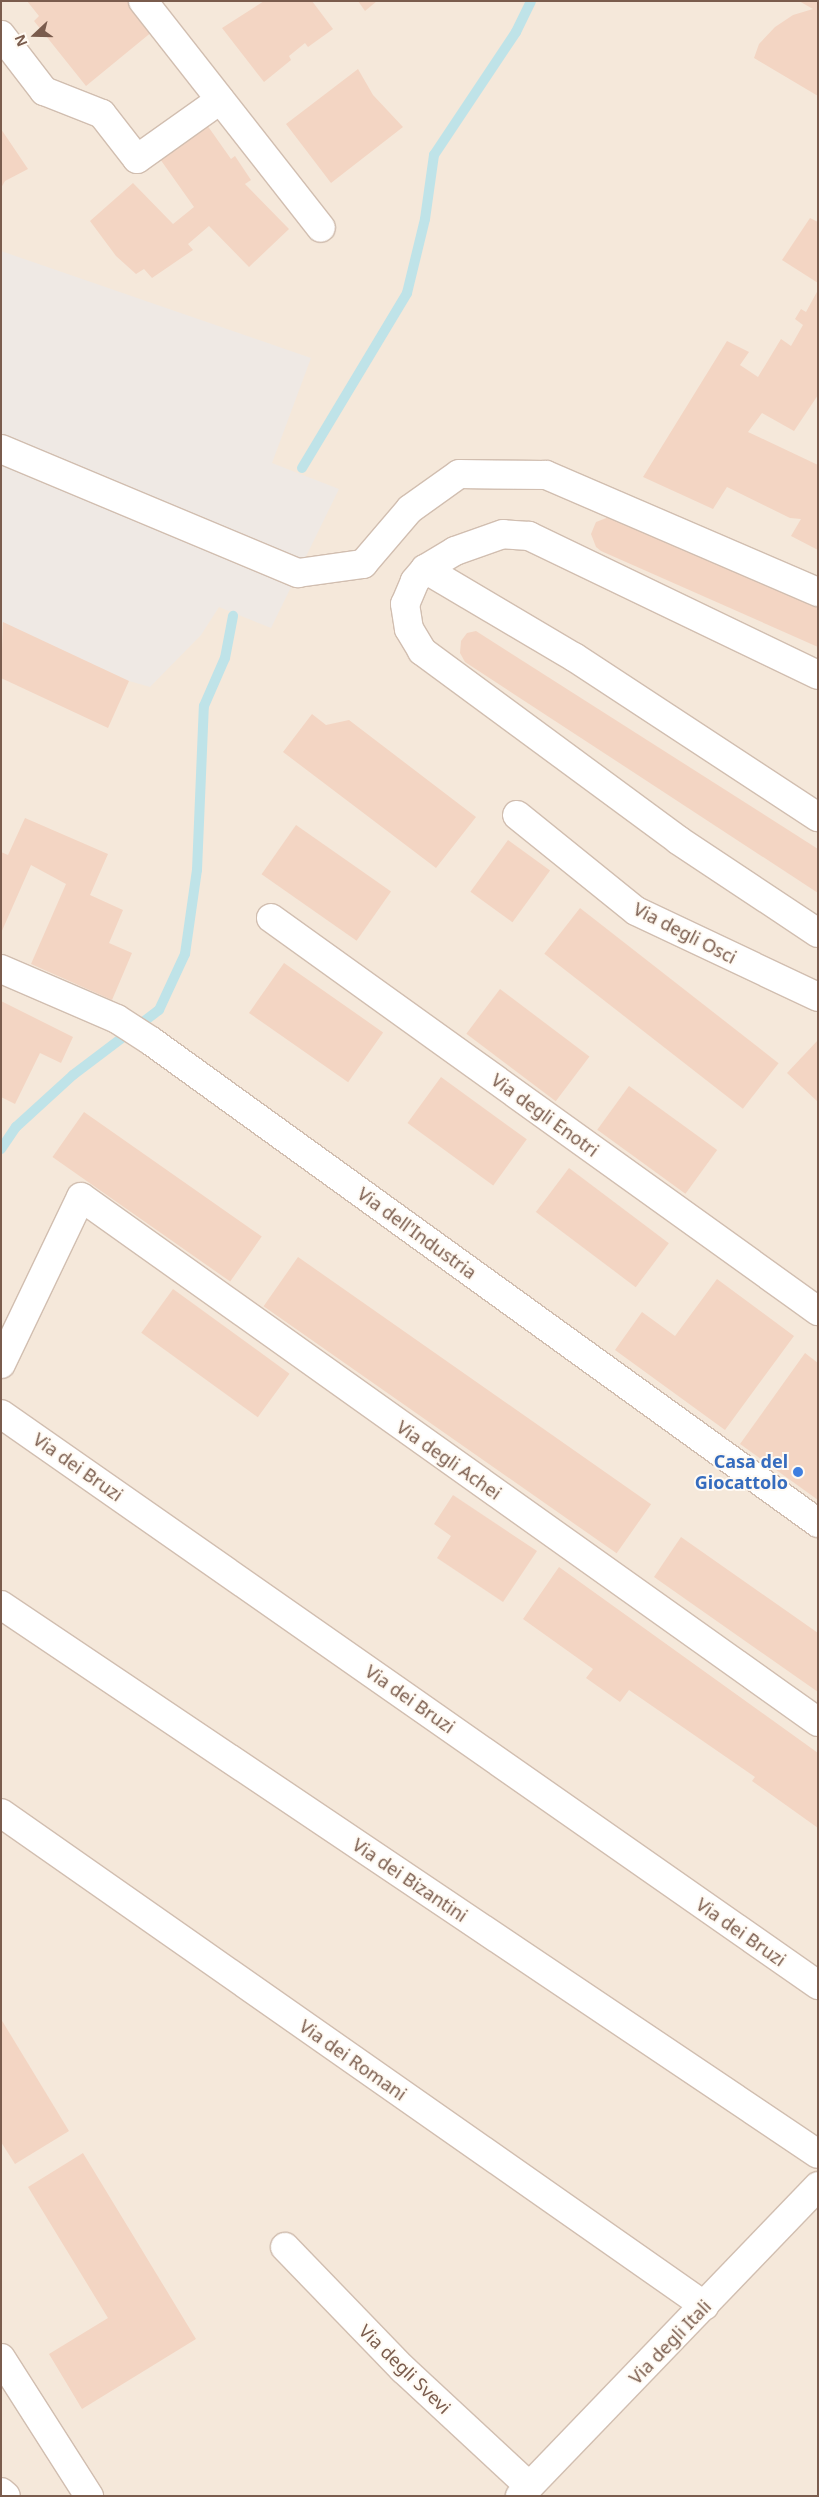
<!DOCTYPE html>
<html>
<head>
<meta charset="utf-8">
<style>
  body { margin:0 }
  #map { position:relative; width:819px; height:2497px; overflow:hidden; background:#fdf6ec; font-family:"Noto Sans",sans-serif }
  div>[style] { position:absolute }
  .residential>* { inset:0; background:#f5e8da; transform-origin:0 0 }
  .industrial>* { inset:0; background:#efe9e4 }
  .stream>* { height:10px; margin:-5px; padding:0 5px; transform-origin:5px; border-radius:5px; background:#bfe3e8 }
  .building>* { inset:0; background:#f3d5c3; transform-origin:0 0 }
  .roads { filter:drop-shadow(1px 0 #d1beb0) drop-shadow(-1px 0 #d1beb0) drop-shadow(0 1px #d1beb0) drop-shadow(0 -1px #d1beb0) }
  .minor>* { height:28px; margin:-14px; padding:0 14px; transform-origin:14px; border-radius:14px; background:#fff }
  .dots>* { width:14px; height:14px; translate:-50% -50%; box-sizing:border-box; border:2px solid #fffaf3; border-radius:50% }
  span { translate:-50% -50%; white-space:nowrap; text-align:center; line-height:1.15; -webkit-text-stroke:4px #fffaf3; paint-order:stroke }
  .street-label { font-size:18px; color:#7a5c4d }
  .shop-label { font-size:18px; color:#366cbe; font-weight:700 }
  .right { translate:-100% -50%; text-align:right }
  .frame { position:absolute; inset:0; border:2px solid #7a5c4d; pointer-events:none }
  .north { position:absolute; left:10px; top:10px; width:50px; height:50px; -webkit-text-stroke:4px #fffaf3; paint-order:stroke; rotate:249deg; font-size:14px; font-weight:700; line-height:20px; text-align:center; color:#7a5c4d }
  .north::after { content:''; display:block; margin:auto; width:18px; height:22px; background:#7a5c4d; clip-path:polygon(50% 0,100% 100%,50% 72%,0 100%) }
</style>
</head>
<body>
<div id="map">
  <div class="residential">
    <i style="left:1px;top:1px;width:817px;height:2495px"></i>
  </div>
  <div class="industrial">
    <i style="clip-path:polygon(1px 251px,311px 358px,272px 463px,339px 489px,271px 628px,219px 607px,201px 635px,150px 687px,129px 681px,1px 622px)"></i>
  </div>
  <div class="stream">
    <i style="left:302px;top:468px;width:204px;rotate:-59deg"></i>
    <i style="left:407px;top:293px;width:76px;rotate:-76.3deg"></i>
    <i style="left:425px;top:219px;width:65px;rotate:-82deg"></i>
    <i style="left:434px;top:155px;width:148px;rotate:-56.3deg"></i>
    <i style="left:516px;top:32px;width:34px;rotate:-64deg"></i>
    <i style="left:1px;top:1149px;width:27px;rotate:-56deg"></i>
    <i style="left:16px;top:1127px;width:77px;rotate:-42.4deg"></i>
    <i style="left:73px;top:1075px;width:108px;rotate:-37.1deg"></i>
    <i style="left:159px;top:1010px;width:62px;rotate:-65.1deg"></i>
    <i style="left:185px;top:954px;width:85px;rotate:-81.9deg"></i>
    <i style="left:197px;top:870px;width:164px;rotate:-87.6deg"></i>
    <i style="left:204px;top:706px;width:52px;rotate:-66.4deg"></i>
    <i style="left:225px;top:658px;width:43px;rotate:-79.2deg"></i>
  </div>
  <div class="building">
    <i style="clip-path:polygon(27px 1px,128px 1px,153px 31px,86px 86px,34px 21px,39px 16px)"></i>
    <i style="clip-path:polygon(264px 1px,312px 1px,333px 29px,308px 47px,305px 43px,289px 56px,291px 60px,264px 82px,222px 28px)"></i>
    <i style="clip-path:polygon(358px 1px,377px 1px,365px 11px)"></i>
    <i style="clip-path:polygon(799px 1px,818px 1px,818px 96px,754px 58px,759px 44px,775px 27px,793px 15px,813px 9px)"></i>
    <i style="clip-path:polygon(358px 69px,373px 95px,403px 127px,331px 183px,286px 124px)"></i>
    <i style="clip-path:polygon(207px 125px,231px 159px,235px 156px,251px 180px,245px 184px,289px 229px,249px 267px,209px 226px,188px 244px,193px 250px,152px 278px,144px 269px,136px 274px,116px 256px,90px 221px,133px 183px,173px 224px,194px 207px,160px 159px)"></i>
    <i style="clip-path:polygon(1px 129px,28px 169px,5px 181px,1px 188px)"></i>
    <i style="clip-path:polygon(810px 218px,818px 222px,818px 283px,782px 260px)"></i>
    <i style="clip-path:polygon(818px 290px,818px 395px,794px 431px,762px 413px,748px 432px,818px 465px,818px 550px,791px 536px,801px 519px,790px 518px,727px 487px,713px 509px,643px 477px,727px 341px,749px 352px,740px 365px,758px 377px,781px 339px,791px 346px,803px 325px,795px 319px,801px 309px,806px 312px)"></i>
    <i style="clip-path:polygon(609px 517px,818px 608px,818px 647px,601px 551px,596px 547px,591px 534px,596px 522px)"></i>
    <i style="clip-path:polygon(3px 622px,129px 681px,108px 728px,1px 678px)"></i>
    <i style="clip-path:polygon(476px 631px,818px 849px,818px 893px,465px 662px,460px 653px,461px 641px,467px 633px)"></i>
    <i style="clip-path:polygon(312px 714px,326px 725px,349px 720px,476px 817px,436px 868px,283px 752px)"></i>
    <i style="clip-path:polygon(25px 818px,108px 854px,90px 895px,123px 910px,109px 943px,132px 953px,112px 1000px,31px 964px,66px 884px,31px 865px,1px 933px,1px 852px,8px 855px)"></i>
    <i style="left:296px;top:825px;width:116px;height:60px;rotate:35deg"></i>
    <i style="left:508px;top:840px;width:52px;height:64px;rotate:36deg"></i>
    <i style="left:580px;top:908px;width:252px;height:58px;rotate:38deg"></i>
    <i style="left:284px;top:963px;width:121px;height:61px;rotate:35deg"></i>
    <i style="left:500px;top:989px;width:112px;height:56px;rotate:37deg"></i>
    <i style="clip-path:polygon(1px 1001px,73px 1037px,61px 1063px,40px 1053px,15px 1104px,1px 1097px)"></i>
    <i style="clip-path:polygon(818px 1040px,818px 1102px,787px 1073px)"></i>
    <i style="left:441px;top:1077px;width:106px;height:57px;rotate:36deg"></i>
    <i style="left:629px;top:1086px;width:109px;height:54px;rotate:36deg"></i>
    <i style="left:84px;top:1112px;width:217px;height:55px;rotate:35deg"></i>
    <i style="left:569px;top:1168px;width:125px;height:55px;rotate:37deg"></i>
    <i style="left:298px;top:1257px;width:431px;height:60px;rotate:35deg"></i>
    <i style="clip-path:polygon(717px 1279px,794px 1336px,725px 1430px,615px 1350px,642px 1312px,675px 1336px)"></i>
    <i style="left:173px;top:1289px;width:144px;height:54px;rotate:36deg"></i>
    <i style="clip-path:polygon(805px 1353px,818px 1363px,818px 1500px,740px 1444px)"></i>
    <i style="clip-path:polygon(453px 1495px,537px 1551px,503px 1602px,437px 1558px,451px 1536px,434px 1524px)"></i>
    <i style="clip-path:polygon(681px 1537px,818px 1633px,818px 1692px,654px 1577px)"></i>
    <i style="clip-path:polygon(559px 1567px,818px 1753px,818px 1828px,752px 1781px,755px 1777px,629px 1690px,620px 1702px,586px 1678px,593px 1669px,523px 1619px)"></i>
    <i style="clip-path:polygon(1px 2019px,69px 2131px,15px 2164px,1px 2142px)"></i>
    <i style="clip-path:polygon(83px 2153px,196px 2339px,82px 2409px,49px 2354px,108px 2318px,28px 2187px)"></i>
  </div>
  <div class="roads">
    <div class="minor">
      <i style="left:143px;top:1px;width:288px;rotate:51.9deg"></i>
      <i style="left:1px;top:35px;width:71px;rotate:52.5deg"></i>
      <i style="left:44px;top:91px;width:62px;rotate:21.6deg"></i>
      <i style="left:102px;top:114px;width:57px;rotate:52.1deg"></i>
      <i style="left:137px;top:159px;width:102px;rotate:-35.4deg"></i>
      <i style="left:1px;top:449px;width:322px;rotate:22.7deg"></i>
      <i style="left:298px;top:573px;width:66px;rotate:-7.9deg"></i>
      <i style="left:363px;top:564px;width:72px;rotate:-49.5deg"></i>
      <i style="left:410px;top:509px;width:60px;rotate:-35.5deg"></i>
      <i style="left:459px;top:474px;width:87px;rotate:0.7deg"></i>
      <i style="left:546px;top:475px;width:296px;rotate:23.3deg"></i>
      <i style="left:425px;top:569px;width:173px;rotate:30.6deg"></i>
      <i style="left:574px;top:657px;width:292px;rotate:33.3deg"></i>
      <i style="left:818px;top:675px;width:321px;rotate:-154.3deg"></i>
      <i style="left:529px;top:536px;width:26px;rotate:-176deg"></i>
      <i style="left:503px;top:534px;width:51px;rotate:160.5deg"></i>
      <i style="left:455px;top:551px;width:35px;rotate:149deg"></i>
      <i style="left:425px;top:569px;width:16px;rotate:130deg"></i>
      <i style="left:415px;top:581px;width:25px;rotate:113deg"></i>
      <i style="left:405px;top:604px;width:25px;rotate:81deg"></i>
      <i style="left:409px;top:629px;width:26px;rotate:59deg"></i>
      <i style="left:422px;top:651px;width:318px;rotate:36.4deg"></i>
      <i style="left:678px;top:840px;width:168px;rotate:33.6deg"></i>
      <i style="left:517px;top:815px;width:153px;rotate:38.9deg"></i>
      <i style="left:636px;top:911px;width:201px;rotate:25.3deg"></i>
      <i style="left:271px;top:918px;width:674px;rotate:35.7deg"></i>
      <i style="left:1px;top:969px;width:126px;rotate:23.3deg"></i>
      <i style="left:117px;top:1019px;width:40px;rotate:32.9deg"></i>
      <i style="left:151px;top:1041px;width:823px;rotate:35.85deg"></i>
      <i style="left:1px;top:1364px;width:185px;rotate:-64.4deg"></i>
      <i style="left:81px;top:1197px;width:905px;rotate:35.46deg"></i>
      <i style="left:1px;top:1414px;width:997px;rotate:34.95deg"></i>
      <i style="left:1px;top:1605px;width:984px;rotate:33.9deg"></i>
      <i style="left:1px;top:1813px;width:859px;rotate:35deg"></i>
      <i style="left:285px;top:2247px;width:170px;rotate:46deg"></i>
      <i style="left:403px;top:2369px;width:172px;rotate:42.9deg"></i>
      <i style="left:1px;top:2358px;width:164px;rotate:57.5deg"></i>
      <i style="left:1px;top:2492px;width:6px;rotate:39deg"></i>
      <i style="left:520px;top:2496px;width:430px;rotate:-46.1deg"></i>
    </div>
  </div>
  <div class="dots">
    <i style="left:798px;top:1472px;background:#3f7fe0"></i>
  </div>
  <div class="street-label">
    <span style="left:685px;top:933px;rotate:27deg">Via degli Osci</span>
    <span style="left:545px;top:1115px;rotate:36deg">Via degli Enotri</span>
    <span style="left:417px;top:1233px;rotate:36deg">Via dell'Industria</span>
    <span style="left:449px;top:1460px;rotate:35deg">Via degli Achei</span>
    <span style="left:78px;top:1467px;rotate:35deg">Via dei Bruzi</span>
    <span style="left:410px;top:1699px;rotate:35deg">Via dei Bruzi</span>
    <span style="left:410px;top:1880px;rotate:34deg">Via dei Bizantini</span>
    <span style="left:741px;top:1932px;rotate:35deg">Via dei Bruzi</span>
    <span style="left:353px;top:2060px;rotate:35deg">Via dei Romani</span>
    <span style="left:670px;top:2342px;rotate:-46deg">Via degli Itali</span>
    <span style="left:405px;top:2369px;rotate:44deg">Via degli Svevi</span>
  </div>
  <div class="shop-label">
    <span class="right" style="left:788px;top:1472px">Casa del<br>Giocattolo</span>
  </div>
  <div class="frame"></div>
  <div class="north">N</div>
</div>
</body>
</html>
